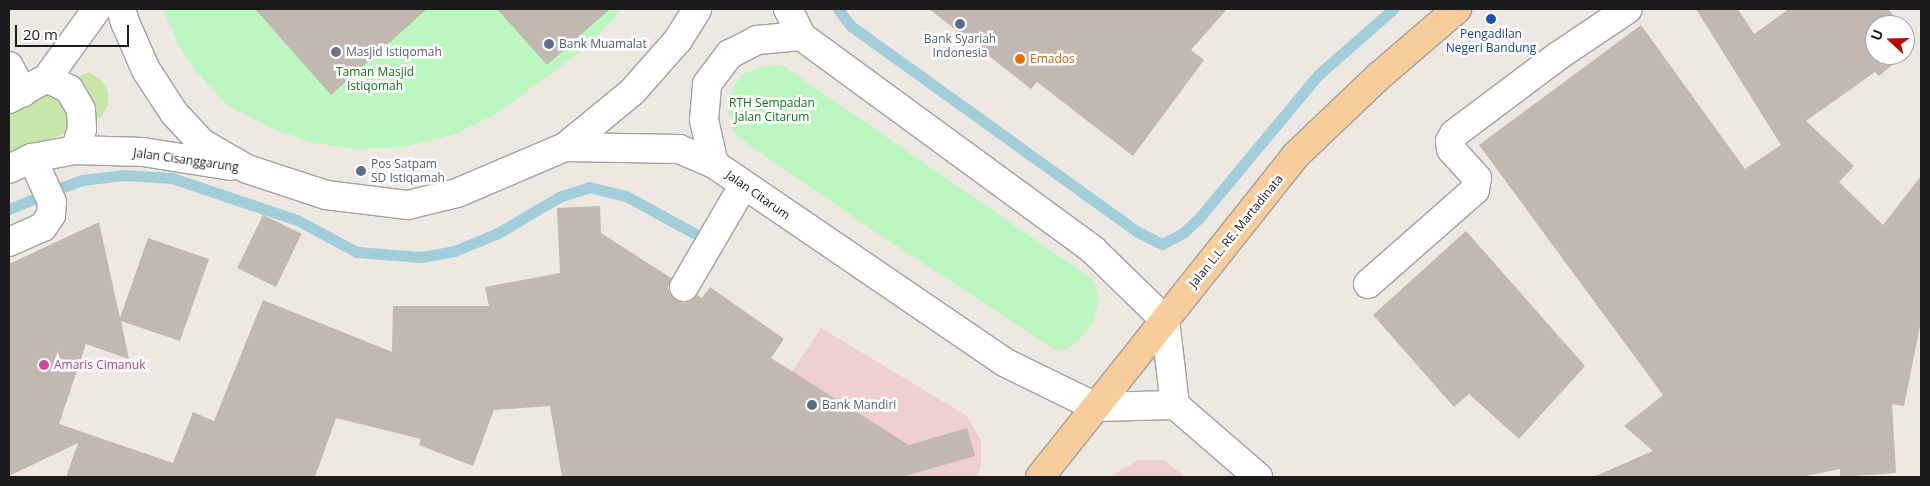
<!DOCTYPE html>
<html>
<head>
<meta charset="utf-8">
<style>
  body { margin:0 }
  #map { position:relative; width:1930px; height:486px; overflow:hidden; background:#ede8e1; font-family:"Open Sans",sans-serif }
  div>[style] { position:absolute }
  .commercial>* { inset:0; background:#eed0d0 }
  .grass>* { inset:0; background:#c8e6a7 }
  .park>* { inset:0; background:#bdf7c0 }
  .stream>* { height:11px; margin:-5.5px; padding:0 5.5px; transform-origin:5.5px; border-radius:5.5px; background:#a2ced9 }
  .building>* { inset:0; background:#c1b8b1; transform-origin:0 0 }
  .roads { filter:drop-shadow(1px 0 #a2a2a2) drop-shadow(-1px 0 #a2a2a2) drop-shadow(0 1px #a2a2a2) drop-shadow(0 -1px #a2a2a2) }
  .minor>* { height:28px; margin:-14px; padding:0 14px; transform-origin:14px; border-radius:14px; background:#fff }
  .major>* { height:28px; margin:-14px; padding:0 14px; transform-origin:14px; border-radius:14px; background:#f8cd9a }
  .dots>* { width:14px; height:14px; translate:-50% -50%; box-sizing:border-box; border:2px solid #fff; border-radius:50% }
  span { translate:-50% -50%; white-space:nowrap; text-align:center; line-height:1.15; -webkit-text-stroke:5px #fff; paint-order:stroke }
  .transit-label { font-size:12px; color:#164399 }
  .service-label { font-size:12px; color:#4e5e75 }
  .left { translate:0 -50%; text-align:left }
  .worship-label { font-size:12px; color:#5b616d }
  .food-label { font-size:12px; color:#c56008 }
  .park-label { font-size:12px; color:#0e7414 }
  .street-label { font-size:12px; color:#1b1b1b }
  .hotel-label { font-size:12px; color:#b23c85 }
  .frame { position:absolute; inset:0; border:10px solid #1b1b1b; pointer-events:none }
  .north { position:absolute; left:1865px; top:15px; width:50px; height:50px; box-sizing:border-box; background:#fff; border:1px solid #a4a4a4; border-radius:50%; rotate:291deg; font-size:14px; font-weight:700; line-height:20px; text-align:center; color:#1b1b1b }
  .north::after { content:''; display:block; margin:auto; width:18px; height:22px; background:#c0060b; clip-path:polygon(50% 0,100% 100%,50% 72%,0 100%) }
  .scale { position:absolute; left:15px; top:25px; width:114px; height:22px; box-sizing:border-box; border:2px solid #1b1b1b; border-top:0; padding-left:6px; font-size:15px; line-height:18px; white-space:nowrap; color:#1b1b1b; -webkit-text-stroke:4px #fff; paint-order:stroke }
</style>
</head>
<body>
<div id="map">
  <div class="commercial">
    <i style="clip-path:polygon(821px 328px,967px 416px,981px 441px,981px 465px,977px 477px,721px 477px)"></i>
    <i style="clip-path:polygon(1139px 460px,1164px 460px,1185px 477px,1113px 477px,1117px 472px)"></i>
  </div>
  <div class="grass">
    <i style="clip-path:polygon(89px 72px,103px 81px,108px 92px,108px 104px,102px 116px,9px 158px,9px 110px)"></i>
  </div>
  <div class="park">
    <i style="clip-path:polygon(163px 9px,622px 9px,588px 46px,496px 114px,455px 134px,405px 147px,357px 149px,313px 143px,270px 128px,226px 104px,195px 70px,179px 45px)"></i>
    <i style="clip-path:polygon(782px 65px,1092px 279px,1099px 299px,1093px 322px,1079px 340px,1069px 348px,1056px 350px,1043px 342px,874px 231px,735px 135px,727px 107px,732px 90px,742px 74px,758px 68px)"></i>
  </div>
  <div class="stream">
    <i style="left:838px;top:9px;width:21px;rotate:53deg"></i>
    <i style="left:851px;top:26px;width:353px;rotate:35.7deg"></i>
    <i style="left:1138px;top:232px;width:27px;rotate:27deg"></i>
    <i style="left:1162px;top:244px;width:24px;rotate:-28deg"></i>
    <i style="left:1183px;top:233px;width:23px;rotate:-43deg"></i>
    <i style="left:1200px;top:217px;width:185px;rotate:-50.3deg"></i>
    <i style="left:1318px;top:75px;width:100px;rotate:-41.3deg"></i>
    <i style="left:60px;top:188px;width:23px;rotate:-20deg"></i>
    <i style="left:82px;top:180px;width:42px;rotate:-6.8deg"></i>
    <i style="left:124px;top:175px;width:48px;rotate:3.6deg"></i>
    <i style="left:172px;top:178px;width:132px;rotate:18.6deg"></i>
    <i style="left:297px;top:220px;width:68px;rotate:28.1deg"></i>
    <i style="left:357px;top:252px;width:64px;rotate:4.5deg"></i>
    <i style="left:421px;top:257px;width:34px;rotate:-10deg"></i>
    <i style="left:454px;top:251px;width:48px;rotate:-22.2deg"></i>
    <i style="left:498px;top:233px;width:71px;rotate:-30.5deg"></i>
    <i style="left:559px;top:197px;width:32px;rotate:-18deg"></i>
    <i style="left:589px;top:187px;width:38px;rotate:14deg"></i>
    <i style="left:626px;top:196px;width:77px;rotate:28.6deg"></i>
    <i style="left:9px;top:209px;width:35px;rotate:-22deg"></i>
  </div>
  <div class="building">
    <i style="clip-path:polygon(255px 9px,427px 9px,331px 95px)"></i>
    <i style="clip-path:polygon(497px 9px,610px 9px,547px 65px)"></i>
    <i style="clip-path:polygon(929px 9px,1227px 9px,1191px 50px,1204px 60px,1133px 156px,1037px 82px,1031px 89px)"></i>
    <i style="clip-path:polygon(1696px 9px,1738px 9px,1754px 34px,1789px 9px,1888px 9px,1902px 25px,1875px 25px,1875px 55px,1904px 55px,1879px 76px,1875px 72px,1806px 121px,1854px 166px,1839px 182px,1883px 225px,1921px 176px,1921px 321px,1904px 406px,1892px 404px,1896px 473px,1840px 477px,1840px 469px,1801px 477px,1593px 477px,1653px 451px,1624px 426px,1663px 395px,1479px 145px,1641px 25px,1745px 169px,1781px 145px)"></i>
    <i style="clip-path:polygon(1905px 29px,1915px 41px,1905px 54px)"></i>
    <i style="clip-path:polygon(600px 206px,601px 233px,671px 278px,668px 287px,670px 294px,676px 300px,684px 303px,691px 301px,697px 295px,702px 298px,710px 287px,784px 339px,771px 358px,909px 445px,967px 428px,975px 456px,902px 477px,562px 477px,550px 406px,494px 410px,473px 466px,419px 445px,421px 439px,336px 418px,315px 477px,66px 477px,78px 443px,9px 476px,9px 264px,99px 222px,120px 318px,148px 238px,209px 259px,180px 341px,121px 321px,129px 359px,86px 344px,59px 424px,173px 463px,193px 412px,214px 421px,263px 300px,392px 352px,393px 306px,489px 306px,485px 287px,560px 273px,557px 208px)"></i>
    <i style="left:263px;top:215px;width:43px;height:59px;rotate:26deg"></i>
    <i style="clip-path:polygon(1466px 231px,1585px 366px,1519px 439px,1469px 394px,1454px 407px,1373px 315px)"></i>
  </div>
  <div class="roads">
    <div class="minor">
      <i style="left:121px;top:9px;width:14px;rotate:73deg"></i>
      <i style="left:125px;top:22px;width:52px;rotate:66.4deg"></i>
      <i style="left:146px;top:70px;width:51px;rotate:56.9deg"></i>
      <i style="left:174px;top:113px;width:41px;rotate:47deg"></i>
      <i style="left:202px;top:143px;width:52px;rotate:30deg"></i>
      <i style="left:247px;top:169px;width:83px;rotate:18.2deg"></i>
      <i style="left:326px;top:195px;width:83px;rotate:7deg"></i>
      <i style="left:408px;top:205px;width:50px;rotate:-13.8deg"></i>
      <i style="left:457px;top:193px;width:117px;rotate:-23.1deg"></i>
      <i style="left:565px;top:147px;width:87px;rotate:-39.4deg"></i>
      <i style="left:632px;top:92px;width:69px;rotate:-48.5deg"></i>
      <i style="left:678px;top:40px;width:36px;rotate:-58deg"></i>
      <i style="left:788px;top:9px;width:30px;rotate:64deg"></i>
      <i style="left:801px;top:36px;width:362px;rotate:36.2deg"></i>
      <i style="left:1093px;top:250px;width:100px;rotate:44.2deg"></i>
      <i style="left:1165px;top:320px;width:86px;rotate:83.3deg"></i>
      <i style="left:9px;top:66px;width:30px;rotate:63deg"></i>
      <i style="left:47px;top:78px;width:25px;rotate:27deg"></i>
      <i style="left:69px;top:89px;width:24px;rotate:60deg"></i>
      <i style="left:81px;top:110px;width:19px;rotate:87deg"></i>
      <i style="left:82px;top:129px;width:22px;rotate:108deg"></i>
      <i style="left:9px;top:99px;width:43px;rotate:-28.9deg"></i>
      <i style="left:47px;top:78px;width:85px;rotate:-54.1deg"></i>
      <i style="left:565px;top:147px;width:114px;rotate:1deg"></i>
      <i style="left:679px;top:149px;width:38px;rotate:23deg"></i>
      <i style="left:714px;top:164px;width:351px;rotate:34.3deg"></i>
      <i style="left:1004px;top:362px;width:102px;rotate:26.1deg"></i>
      <i style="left:1096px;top:407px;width:79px;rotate:-1.5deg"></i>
      <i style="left:1175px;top:405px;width:110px;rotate:40.9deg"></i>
      <i style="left:714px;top:164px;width:45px;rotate:-102.8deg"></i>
      <i style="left:704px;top:120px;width:36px;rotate:-85deg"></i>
      <i style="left:707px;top:84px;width:38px;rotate:-53deg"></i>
      <i style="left:730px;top:54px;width:30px;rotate:-27deg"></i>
      <i style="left:757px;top:40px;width:44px;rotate:-5.2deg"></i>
      <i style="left:9px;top:169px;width:25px;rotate:-26deg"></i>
      <i style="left:32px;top:158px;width:44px;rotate:-10.5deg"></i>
      <i style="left:75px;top:150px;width:68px;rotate:1.7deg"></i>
      <i style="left:143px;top:152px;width:89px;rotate:9deg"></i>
      <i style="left:9px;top:242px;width:37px;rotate:-24deg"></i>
      <i style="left:43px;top:227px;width:14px;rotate:-56deg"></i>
      <i style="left:51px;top:215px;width:13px;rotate:-86deg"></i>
      <i style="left:52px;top:202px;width:48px;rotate:-114.4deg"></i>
      <i style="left:1368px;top:284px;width:142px;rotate:-41.3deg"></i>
      <i style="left:1475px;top:190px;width:12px;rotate:-81deg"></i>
      <i style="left:1477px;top:178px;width:39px;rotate:-132deg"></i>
      <i style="left:1451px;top:149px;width:8px;rotate:-97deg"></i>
      <i style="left:1450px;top:141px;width:8px;rotate:-60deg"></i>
      <i style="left:1454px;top:134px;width:130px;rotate:-36.9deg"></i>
      <i style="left:1558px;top:56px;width:84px;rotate:-33.9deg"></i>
      <i style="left:684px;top:287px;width:117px;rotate:-59.7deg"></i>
    </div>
    <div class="major">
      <i style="left:1040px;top:477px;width:410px;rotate:-51.5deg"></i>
      <i style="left:1295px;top:156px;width:115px;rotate:-43.6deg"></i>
      <i style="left:1378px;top:77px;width:104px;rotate:-40.7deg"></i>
    </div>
  </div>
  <div class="dots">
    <i style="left:1491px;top:19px;background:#1a4fb4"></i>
    <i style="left:960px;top:24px;background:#5c6f8a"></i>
    <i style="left:549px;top:44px;background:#5c6f8a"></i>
    <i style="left:336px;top:52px;background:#6b7280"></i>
    <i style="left:1020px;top:59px;background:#e8710a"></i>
    <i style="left:361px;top:171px;background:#5c6f8a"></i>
    <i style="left:44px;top:365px;background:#d1479c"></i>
    <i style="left:812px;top:405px;background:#5c6f8a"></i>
  </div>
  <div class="transit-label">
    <span style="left:1491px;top:41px">Pengadilan<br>Negeri Bandung</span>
  </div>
  <div class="service-label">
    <span style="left:960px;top:46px">Bank Syariah<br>Indonesia</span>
    <span class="left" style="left:559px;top:44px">Bank Muamalat</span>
    <span class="left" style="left:371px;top:171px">Pos Satpam<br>SD Istiqamah</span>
    <span class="left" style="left:822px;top:405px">Bank Mandiri</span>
  </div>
  <div class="worship-label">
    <span class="left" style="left:346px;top:52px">Masjid Istiqomah</span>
  </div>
  <div class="food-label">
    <span class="left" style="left:1030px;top:59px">Emados</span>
  </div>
  <div class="park-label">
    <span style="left:375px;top:79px">Taman Masjid<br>Istiqomah</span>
    <span style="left:772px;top:110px">RTH Sempadan<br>Jalan Citarum</span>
  </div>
  <div class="street-label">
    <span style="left:186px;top:160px;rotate:8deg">Jalan Cisanggarung</span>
    <span style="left:758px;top:195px;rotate:35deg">Jalan Citarum</span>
    <span style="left:1236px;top:231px;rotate:-51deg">Jalan L.L. RE. Martadinata</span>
  </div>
  <div class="hotel-label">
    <span class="left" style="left:54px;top:365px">Amaris Cimanuk</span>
  </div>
  <div class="frame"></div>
  <div class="north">U</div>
  <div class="scale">20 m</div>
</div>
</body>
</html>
